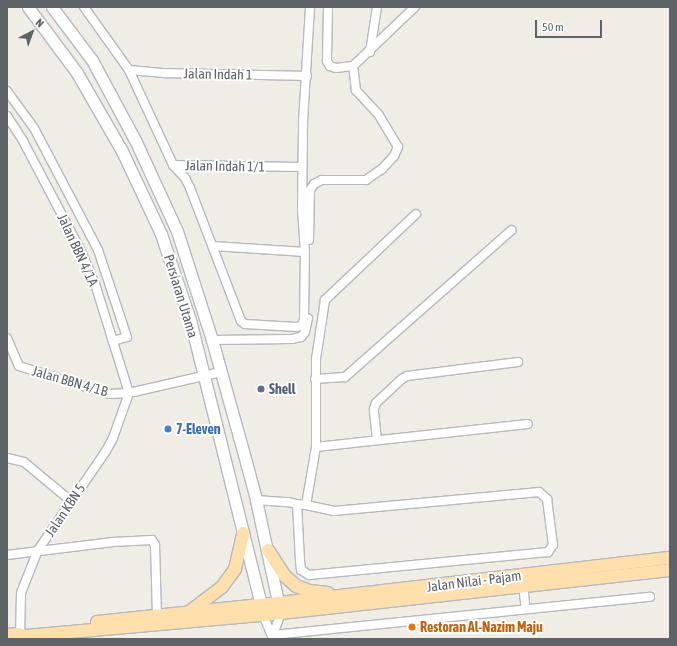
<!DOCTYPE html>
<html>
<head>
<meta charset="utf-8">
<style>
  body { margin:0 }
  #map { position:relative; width:677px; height:646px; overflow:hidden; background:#f0ece6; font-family:"Asap Condensed",sans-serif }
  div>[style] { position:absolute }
  .roads { filter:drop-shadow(1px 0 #b6babd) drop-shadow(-1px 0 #b6babd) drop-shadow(0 1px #b6babd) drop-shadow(0 -1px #b6babd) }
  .minor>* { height:8px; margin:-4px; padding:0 4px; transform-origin:4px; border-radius:4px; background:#fff }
  .secondary>* { height:11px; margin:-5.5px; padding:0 5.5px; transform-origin:5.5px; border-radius:5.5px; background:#fff }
  .primary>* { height:12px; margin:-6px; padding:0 6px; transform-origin:6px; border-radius:6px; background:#ffdfac }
  .dots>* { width:11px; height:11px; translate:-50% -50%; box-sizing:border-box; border:2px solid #fff; border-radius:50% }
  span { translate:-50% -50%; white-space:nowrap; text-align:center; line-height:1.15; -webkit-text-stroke:4px #fff; paint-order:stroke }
  .street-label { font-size:14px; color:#5d6367 }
  .service-label { font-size:14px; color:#4e5e75; font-weight:700 }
  .left { translate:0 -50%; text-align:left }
  .shop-label { font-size:14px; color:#366cbe; font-weight:700 }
  .food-label { font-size:14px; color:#c56008; font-weight:700 }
  .frame { position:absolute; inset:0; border:8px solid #5d6367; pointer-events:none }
  .north { position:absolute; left:12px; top:12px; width:40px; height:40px; -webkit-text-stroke:3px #fff; paint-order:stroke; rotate:41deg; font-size:11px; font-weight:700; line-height:16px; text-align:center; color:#5d6367 }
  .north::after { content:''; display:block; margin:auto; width:14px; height:18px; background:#5d6367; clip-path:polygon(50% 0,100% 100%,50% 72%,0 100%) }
  .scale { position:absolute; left:535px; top:20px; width:67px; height:18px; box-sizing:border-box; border:2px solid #5d6367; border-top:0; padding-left:5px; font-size:12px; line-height:14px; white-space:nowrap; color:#5d6367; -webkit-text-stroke:3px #fff; paint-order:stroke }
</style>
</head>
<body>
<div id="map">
  <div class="roads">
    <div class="minor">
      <i style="left:84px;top:7px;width:77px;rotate:54.5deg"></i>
      <i style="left:129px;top:70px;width:105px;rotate:65.1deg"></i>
      <i style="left:173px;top:165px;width:129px;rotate:0.9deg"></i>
      <i style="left:328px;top:7px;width:54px;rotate:91.1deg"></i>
      <i style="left:327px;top:61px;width:6px;rotate:59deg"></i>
      <i style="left:330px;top:66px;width:6px;rotate:18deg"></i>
      <i style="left:336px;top:68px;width:17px;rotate:-7deg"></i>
      <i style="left:370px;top:52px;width:46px;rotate:-81.2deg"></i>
      <i style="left:129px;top:70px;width:36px;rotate:5deg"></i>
      <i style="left:165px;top:73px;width:142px;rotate:1.2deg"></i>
      <i style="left:7px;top:91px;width:46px;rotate:53.9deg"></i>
      <i style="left:34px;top:128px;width:138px;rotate:62.3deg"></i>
      <i style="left:98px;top:250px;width:92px;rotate:71.6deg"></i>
      <i style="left:127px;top:337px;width:15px;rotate:164deg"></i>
      <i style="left:7px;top:116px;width:30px;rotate:57deg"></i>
      <i style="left:23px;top:141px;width:124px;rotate:62.2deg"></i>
      <i style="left:81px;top:251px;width:39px;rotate:67deg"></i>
      <i style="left:96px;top:287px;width:111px;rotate:72.7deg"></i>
      <i style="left:129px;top:393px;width:48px;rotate:109.6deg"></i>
      <i style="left:113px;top:438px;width:15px;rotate:118deg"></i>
      <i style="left:106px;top:451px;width:120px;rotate:124.5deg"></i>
      <i style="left:38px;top:550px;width:46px;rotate:111.6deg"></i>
      <i style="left:21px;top:593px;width:45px;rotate:91.3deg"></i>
      <i style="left:173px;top:165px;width:18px;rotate:47deg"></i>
      <i style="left:185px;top:178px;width:11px;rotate:63deg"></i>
      <i style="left:190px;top:188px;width:142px;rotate:69deg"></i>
      <i style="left:241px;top:321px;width:5px;rotate:37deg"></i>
      <i style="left:245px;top:324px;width:52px;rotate:3.3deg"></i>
      <i style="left:297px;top:327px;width:5px;rotate:-22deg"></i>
      <i style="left:302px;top:325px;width:5px;rotate:-68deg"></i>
      <i style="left:304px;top:320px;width:68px;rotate:-89.2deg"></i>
      <i style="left:305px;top:252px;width:42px;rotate:-94.1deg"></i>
      <i style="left:302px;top:210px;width:88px;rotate:-89.3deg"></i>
      <i style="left:303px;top:122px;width:115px;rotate:-86.5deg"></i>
      <i style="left:309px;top:240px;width:50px;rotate:-88.9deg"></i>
      <i style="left:310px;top:190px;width:7px;rotate:-56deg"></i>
      <i style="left:314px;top:184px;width:9px;rotate:-27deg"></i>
      <i style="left:322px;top:180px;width:44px"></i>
      <i style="left:366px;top:180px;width:19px;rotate:-35deg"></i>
      <i style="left:382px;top:169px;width:18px;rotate:-47deg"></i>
      <i style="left:394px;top:156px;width:10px;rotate:-66deg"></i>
      <i style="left:398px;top:147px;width:37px;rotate:-121deg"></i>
      <i style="left:379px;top:115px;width:34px;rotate:-133deg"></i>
      <i style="left:356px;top:90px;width:24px;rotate:-97deg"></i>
      <i style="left:353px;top:66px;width:86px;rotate:-43.6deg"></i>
      <i style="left:213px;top:246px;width:92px;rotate:3.7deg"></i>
      <i style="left:7px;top:338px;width:30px;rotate:67deg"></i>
      <i style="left:19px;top:366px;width:94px;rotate:17.3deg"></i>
      <i style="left:109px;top:394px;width:20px;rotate:-3deg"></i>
      <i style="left:129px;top:393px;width:94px;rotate:-12.9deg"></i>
      <i style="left:212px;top:340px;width:80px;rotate:-0.7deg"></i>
      <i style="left:292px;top:339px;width:9px;rotate:-13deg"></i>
      <i style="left:301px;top:337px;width:6px;rotate:-51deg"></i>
      <i style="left:305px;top:332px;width:14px;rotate:-78deg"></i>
      <i style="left:315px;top:379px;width:30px;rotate:-4deg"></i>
      <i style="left:345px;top:377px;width:222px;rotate:-41.4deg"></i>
      <i style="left:377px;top:440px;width:31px;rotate:-96deg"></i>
      <i style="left:374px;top:409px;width:6px;rotate:-72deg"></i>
      <i style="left:376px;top:403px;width:35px;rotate:-43deg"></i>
      <i style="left:402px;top:379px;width:6px;rotate:-31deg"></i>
      <i style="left:407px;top:376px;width:112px;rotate:-7.2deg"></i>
      <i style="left:316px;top:447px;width:213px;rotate:-6.2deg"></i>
      <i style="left:7px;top:458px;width:17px;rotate:13deg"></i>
      <i style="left:24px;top:462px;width:61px;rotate:39.7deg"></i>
      <i style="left:256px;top:500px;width:32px;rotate:4deg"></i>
      <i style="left:288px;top:502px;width:9px;rotate:13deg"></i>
      <i style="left:297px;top:504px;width:9px;rotate:6deg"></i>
      <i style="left:306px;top:505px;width:29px;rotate:12deg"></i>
      <i style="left:334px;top:511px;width:206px;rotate:-5.3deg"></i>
      <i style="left:539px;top:492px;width:11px;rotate:41deg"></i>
      <i style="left:547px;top:499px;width:46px;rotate:82.6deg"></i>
      <i style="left:553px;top:545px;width:9px;rotate:126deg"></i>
      <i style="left:548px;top:552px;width:240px;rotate:174.5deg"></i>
      <i style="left:309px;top:575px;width:9px;rotate:-148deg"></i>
      <i style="left:301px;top:570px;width:9px;rotate:-96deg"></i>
      <i style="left:300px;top:561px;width:57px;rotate:-93deg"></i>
      <i style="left:306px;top:505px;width:59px;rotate:-80.2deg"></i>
      <i style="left:316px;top:447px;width:88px;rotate:-90deg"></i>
      <i style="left:316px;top:359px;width:60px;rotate:-81.3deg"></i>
      <i style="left:325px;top:300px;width:125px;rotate:-43.4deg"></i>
      <i style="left:7px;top:555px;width:107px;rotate:-7deg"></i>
      <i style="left:113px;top:542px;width:39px;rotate:-3deg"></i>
      <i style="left:152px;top:540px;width:6px;rotate:59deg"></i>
      <i style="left:155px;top:545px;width:71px;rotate:88.4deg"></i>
      <i style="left:523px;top:586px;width:23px;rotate:83deg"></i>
      <i style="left:263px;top:615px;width:26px;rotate:67deg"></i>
      <i style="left:273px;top:635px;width:379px;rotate:-5.8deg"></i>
      <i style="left:273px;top:635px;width:23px;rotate:-70deg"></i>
    </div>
    <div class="secondary">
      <i style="left:28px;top:7px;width:82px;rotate:53.4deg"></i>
      <i style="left:77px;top:73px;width:90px;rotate:60deg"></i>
      <i style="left:122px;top:151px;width:92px;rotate:64.8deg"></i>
      <i style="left:161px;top:234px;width:91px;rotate:71.4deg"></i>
      <i style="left:190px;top:320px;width:302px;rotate:76deg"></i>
      <i style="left:52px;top:7px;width:66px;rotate:53deg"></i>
      <i style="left:92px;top:60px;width:93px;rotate:61.8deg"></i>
      <i style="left:136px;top:142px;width:98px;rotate:65.3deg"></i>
      <i style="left:177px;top:231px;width:114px;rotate:72.2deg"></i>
      <i style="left:212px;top:340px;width:127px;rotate:74.4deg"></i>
      <i style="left:246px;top:462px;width:39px;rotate:75deg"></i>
      <i style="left:256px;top:500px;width:114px;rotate:77.8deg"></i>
    </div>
    <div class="primary">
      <i style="left:268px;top:550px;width:31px;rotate:57deg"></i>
      <i style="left:285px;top:576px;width:15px;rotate:42deg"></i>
      <i style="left:296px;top:586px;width:15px;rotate:20deg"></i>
      <i style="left:310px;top:591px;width:18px;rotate:6deg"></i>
      <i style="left:189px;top:612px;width:41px;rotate:-37.1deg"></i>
      <i style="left:222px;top:587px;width:22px;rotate:-54deg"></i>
      <i style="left:235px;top:569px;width:37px;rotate:-77deg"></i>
      <i style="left:97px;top:622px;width:183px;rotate:-6deg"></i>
      <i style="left:279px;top:603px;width:394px;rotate:-6.6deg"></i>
      <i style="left:7px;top:635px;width:12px;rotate:-5deg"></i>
      <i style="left:19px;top:634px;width:7px;rotate:16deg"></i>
      <i style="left:26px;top:636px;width:238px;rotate:-5.1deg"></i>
      <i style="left:263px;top:615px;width:409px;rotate:-6.3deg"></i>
    </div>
  </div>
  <div class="dots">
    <i style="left:261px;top:389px;background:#5c6f8a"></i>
    <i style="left:168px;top:429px;background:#3f7fe0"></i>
    <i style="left:412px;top:627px;background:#e8710a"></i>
  </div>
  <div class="street-label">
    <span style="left:218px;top:74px;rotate:1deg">Jalan Indah 1</span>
    <span style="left:225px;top:166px;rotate:1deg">Jalan Indah 1/1</span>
    <span style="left:78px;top:250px;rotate:65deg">Jalan BBN 4/1A</span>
    <span style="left:181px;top:296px;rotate:73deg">Persiaran Utama</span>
    <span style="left:70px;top:381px;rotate:16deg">Jalan BBN 4/1B</span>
    <span style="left:65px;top:510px;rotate:-56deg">Jalan KBN 5</span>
    <span style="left:474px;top:581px;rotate:-7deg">Jalan Nilai - Pajam</span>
  </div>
  <div class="service-label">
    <span class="left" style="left:269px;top:389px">Shell</span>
  </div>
  <div class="shop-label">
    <span class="left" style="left:176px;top:429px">7-Eleven</span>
  </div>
  <div class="food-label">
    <span class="left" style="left:420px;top:627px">Restoran Al-Nazim Maju</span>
  </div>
  <div class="frame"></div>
  <div class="north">N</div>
  <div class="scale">50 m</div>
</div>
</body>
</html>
